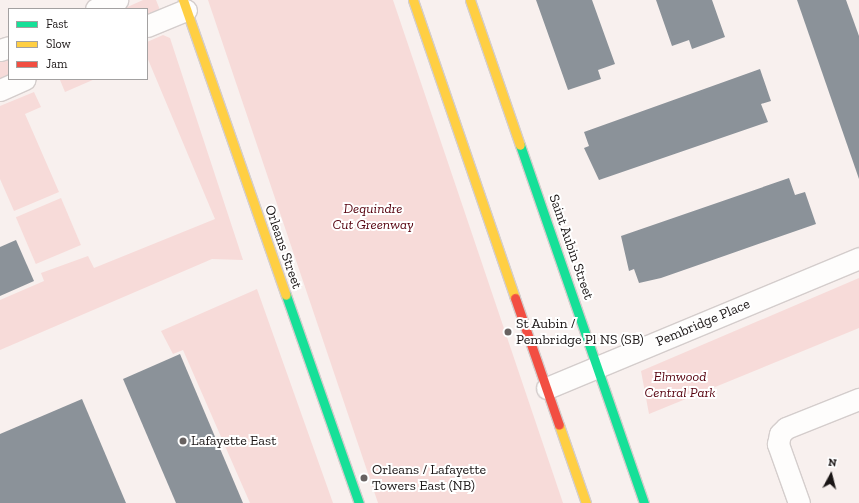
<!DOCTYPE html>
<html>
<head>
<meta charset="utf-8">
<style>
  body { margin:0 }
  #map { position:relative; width:859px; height:503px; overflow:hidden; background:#f8f0ee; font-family:"Zilla Slab",serif }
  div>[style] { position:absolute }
  .green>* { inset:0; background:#f7dbd9; transform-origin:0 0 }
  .building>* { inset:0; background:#8b9299 }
  .roads { filter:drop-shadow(1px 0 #d4cdcc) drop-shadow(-1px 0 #d4cdcc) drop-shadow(0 1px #d4cdcc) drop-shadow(0 -1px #d4cdcc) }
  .street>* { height:21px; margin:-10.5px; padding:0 10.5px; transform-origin:10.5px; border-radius:10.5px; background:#fefdfc }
  .fast>* { height:9px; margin:-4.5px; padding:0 4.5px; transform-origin:4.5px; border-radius:4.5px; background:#16e098 }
  .slow>* { height:9px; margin:-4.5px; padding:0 4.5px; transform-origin:4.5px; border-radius:4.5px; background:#ffcf43 }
  .jam>* { height:9px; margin:-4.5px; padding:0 4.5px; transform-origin:4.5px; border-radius:4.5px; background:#f24e42 }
  .dots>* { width:11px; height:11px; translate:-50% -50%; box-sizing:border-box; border:2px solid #fff; border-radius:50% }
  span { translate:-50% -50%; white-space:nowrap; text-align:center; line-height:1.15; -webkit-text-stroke:4px #fff; paint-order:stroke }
  .park-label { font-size:14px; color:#55000d; font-style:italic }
  .street-label { font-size:14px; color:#1a1515 }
  .poi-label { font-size:14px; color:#1a1515 }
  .left { translate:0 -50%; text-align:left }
  .legend { position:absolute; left:8px; top:8px; width:140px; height:72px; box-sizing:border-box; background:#fff; border:1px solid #a3a1a1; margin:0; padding:5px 7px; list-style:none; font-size:12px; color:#1a1515 }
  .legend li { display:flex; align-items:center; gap:8px; height:20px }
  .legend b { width:20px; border:1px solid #a3a1a1 }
  .north { position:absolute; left:811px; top:455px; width:40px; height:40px; -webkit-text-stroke:3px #fff; paint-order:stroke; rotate:7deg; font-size:11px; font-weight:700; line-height:16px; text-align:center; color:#1a1515 }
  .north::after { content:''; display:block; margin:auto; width:14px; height:18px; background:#1a1515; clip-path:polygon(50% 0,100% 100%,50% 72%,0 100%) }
</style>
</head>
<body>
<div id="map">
  <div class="green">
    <i style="clip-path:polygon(143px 0,156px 0,160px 10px,147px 15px,147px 9px,123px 9px)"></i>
    <i style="clip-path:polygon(208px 0,393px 0,563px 503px,378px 503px)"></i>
    <i style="clip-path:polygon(163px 35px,170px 38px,243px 260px,212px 259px,0 350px,0 300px,44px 281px,41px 273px,88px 256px,94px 268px,215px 219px,147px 57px,147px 42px)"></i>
    <i style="clip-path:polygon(9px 58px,9px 75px,0 79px,0 62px)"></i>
    <i style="clip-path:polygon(63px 79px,95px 79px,65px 92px,60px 80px)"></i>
    <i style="clip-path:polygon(34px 92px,41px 107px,25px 114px,59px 192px,14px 211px,0 179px,0 106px)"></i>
    <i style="left:61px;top:198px;width:51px;height:49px;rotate:67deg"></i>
    <i style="clip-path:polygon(859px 278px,859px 328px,649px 414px,641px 371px)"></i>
    <i style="clip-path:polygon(257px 289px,333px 503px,250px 503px,183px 350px,173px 354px,161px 331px)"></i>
  </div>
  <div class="building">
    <i style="clip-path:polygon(536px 0,592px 0,615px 64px,598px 70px,601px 79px,568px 90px)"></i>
    <i style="clip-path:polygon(656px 0,712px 0,725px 37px,692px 49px,689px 40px,672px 46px)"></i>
    <i style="clip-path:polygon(797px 0,846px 0,859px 36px,859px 179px)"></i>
    <i style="clip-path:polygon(760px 69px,771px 101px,761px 104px,768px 122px,599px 180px,584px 148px,589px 146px,584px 132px)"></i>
    <i style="clip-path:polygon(789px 178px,795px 195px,805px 192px,816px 224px,661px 278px,639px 283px,634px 269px,629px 271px,621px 236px)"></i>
    <i style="clip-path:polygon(16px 240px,34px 281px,0 296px,0 247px)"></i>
    <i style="clip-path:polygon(180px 354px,243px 503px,176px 503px,123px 379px)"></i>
    <i style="clip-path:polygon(82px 399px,126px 503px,0 503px,0 434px)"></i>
  </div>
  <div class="roads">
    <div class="street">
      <i style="left:96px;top:9px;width:23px;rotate:-23deg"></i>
      <i style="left:147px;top:26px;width:42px;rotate:-22.3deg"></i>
      <i style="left:0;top:50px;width:9px;rotate:-18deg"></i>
      <i style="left:0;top:90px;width:27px;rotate:-24deg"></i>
      <i style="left:547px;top:388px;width:338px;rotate:-22.6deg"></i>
      <i style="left:799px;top:503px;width:63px;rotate:-109.6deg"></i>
      <i style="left:778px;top:444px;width:10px;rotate:-79deg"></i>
      <i style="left:780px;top:434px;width:8px;rotate:-45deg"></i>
      <i style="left:786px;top:428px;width:79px;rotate:-21.7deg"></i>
    </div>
    <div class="fast">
      <i style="left:520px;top:145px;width:379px;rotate:70.9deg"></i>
      <i style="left:286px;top:295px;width:220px;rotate:70.7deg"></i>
    </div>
    <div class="slow">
      <i style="left:183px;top:0;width:312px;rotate:70.8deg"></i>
      <i style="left:413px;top:0;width:315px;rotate:71.1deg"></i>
      <i style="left:470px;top:0;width:153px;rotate:71deg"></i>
      <i style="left:559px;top:425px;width:83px;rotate:70.9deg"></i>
    </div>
    <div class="jam">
      <i style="left:515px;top:298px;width:134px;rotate:70.9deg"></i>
    </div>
  </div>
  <div class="dots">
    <i style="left:508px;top:332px;background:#686261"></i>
    <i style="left:183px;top:441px;background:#686261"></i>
    <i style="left:364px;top:478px;background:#686261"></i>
  </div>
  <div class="park-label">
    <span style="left:373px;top:217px">Dequindre<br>Cut Greenway</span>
    <span style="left:680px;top:385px">Elmwood<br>Central Park</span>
  </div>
  <div class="street-label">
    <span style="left:283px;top:247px;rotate:71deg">Orleans Street</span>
    <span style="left:571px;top:247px;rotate:71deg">Saint Aubin Street</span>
    <span style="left:703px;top:323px;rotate:-23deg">Pembridge Place</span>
  </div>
  <div class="poi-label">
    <span class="left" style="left:516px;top:332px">St Aubin /<br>Pembridge Pl NS (SB)</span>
    <span class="left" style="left:191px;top:441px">Lafayette East</span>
    <span class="left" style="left:372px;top:478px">Orleans / Lafayette<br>Towers East (NB)</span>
  </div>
  <ul class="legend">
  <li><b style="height:5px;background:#16e098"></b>Fast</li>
  <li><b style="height:5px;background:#ffcf43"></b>Slow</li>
  <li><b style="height:5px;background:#f24e42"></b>Jam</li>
  </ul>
  <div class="north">N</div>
</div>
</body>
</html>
